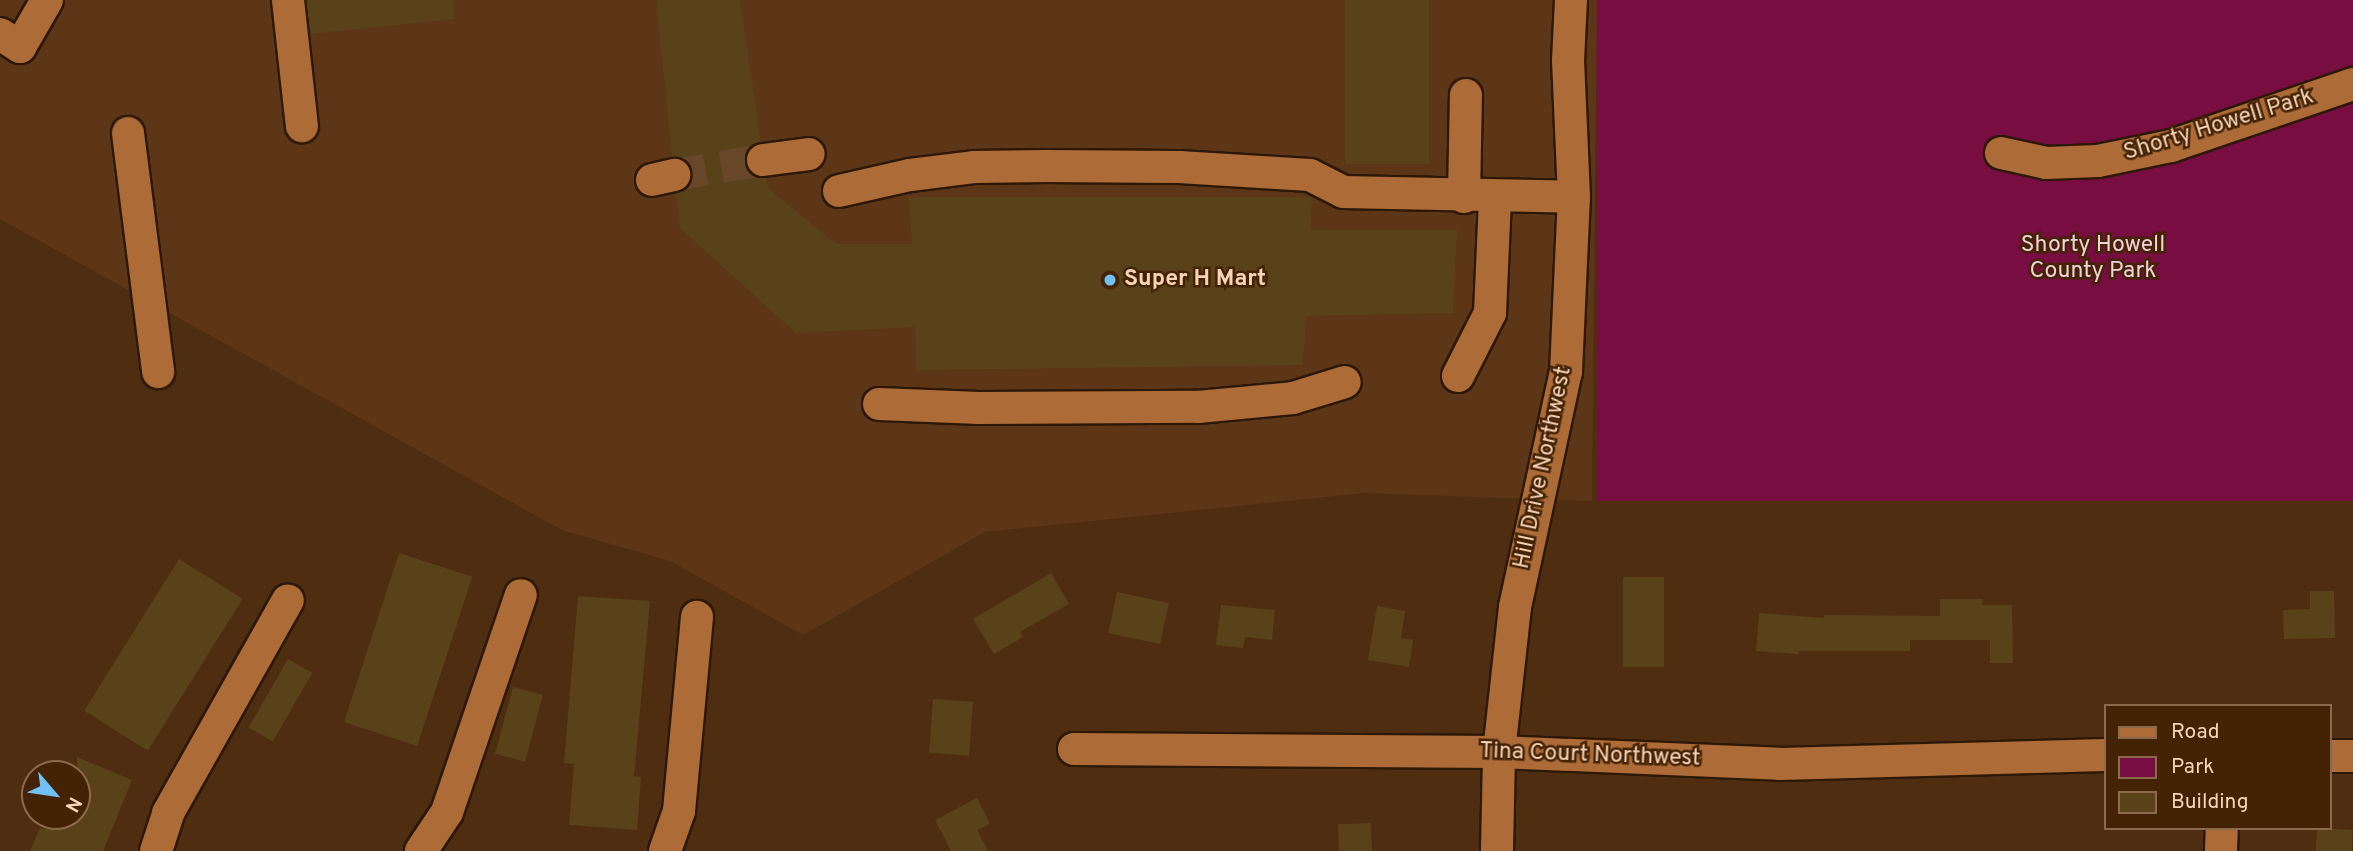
<!DOCTYPE html>
<html>
<head>
<meta charset="utf-8">
<style>
  body { margin:0 }
  #map { position:relative; width:2353px; height:851px; overflow:hidden; background:#4f2d11; font-family:Overpass,sans-serif }
  div>[style] { position:absolute }
  .built>* { inset:0; background:#5c3616 }
  .green>* { inset:0; background:#770d41; transform-origin:0 0 }
  .building>* { inset:0; background:#59421a; transform-origin:0 0 }
  .minor-tunnel>* { height:32px; margin-top:-16px; transform-origin:0; background:repeating-linear-gradient(90deg,#68462a 0 32px,transparent 0 48px) }
  .roads { filter:drop-shadow(2px 0 #2d1808) drop-shadow(-2px 0 #2d1808) drop-shadow(0 2px #2d1808) drop-shadow(0 -2px #2d1808) }
  .minor>* { height:32px; margin:-16px; padding:0 16px; transform-origin:16px; border-radius:16px; background:#ad6c37 }
  .dots>* { width:19px; height:19px; translate:-50% -50%; box-sizing:border-box; border:4px solid #442305; border-radius:50% }
  span { translate:-50% -50%; white-space:nowrap; text-align:center; line-height:1.15; -webkit-text-stroke:5px #442305; paint-order:stroke }
  .street-label { font-size:23px; color:#f7d3b8 }
  .park-label { font-size:23px; color:#efd1da }
  .poi-label { font-size:23px; color:#f7d3b8; font-weight:700 }
  .left { translate:0 -50%; text-align:left }
  .legend { position:absolute; left:2104px; top:704px; width:228px; height:126px; box-sizing:border-box; background:#442305; border:2px solid #8c694d; margin:0; padding:9px 12px; list-style:none; font-size:21px; color:#f7d3b8 }
  .legend li { display:flex; align-items:center; gap:14px; height:35px }
  .legend b { width:35px; border:2px solid #8c694d }
  .north { position:absolute; left:21px; top:760px; width:70px; height:70px; box-sizing:border-box; background:#442305; border:2px solid #8c694d; border-radius:50%; rotate:119deg; font-size:19px; font-weight:700; line-height:28px; text-align:center; color:#f7d3b8 }
  .north::after { content:''; display:block; margin:auto; width:24px; height:32px; background:#70c1f4; clip-path:polygon(50% 0,100% 100%,50% 72%,0 100%) }
</style>
</head>
<body>
<div id="map">
  <div class="built">
    <i style="clip-path:polygon(0 0,1597px 0,1592px 501px,1365px 493px,985px 532px,803px 635px,670px 561px,562px 530px,0 219px)"></i>
  </div>
  <div class="green">
    <i style="left:1597px;top:0;width:756px;height:501px"></i>
  </div>
  <div class="building">
    <i style="clip-path:polygon(306px 0,453px 0,455px 19px,310px 34px)"></i>
    <i style="clip-path:polygon(656px 0,740px 0,761px 142px,746px 152px,745px 163px,749px 172px,766px 178px,768px 188px,836px 244px,912px 244px,909px 197px,1312px 197px,1311px 230px,1457px 230px,1453px 313px,1306px 316px,1303px 365px,916px 370px,915px 327px,796px 333px,680px 228px,676px 193px,687px 188px,692px 172px,687px 162px,672px 157px)"></i>
    <i style="left:1345px;top:0;width:84px;height:164px"></i>
    <i style="left:399px;top:553px;width:77px;height:178px;rotate:18deg"></i>
    <i style="left:179px;top:559px;width:75px;height:179px;rotate:32deg"></i>
    <i style="clip-path:polygon(1051px 573px,1069px 604px,1020px 632px,1023px 637px,994px 654px,973px 619px)"></i>
    <i style="left:1623px;top:577px;width:41px;height:90px"></i>
    <i style="clip-path:polygon(2310px 591px,2334px 591px,2335px 638px,2284px 639px,2283px 610px,2310px 609px)"></i>
    <i style="left:1117px;top:592px;width:53px;height:42px;rotate:12deg"></i>
    <i style="clip-path:polygon(578px 596px,650px 601px,634px 776px,641px 777px,637px 830px,569px 825px,574px 764px,564px 763px)"></i>
    <i style="clip-path:polygon(1940px 599px,1983px 599px,1982px 605px,2012px 605px,2013px 663px,1990px 663px,1990px 640px,1910px 640px,1910px 651px,1799px 651px,1798px 654px,1756px 651px,1759px 613px,1824px 618px,1824px 615px,1940px 616px)"></i>
    <i style="clip-path:polygon(1221px 605px,1275px 610px,1272px 640px,1245px 637px,1243px 648px,1216px 645px)"></i>
    <i style="clip-path:polygon(1377px 606px,1405px 611px,1401px 638px,1413px 640px,1409px 667px,1368px 660px)"></i>
    <i style="left:288px;top:659px;width:28px;height:79px;rotate:30deg"></i>
    <i style="left:513px;top:687px;width:31px;height:69px;rotate:15deg"></i>
    <i style="left:933px;top:699px;width:40px;height:54px;rotate:4deg"></i>
    <i style="clip-path:polygon(77px 757px,132px 780px,103px 851px,30px 851px,40px 828px,45px 830px,50px 816px,77px 816px)"></i>
    <i style="clip-path:polygon(977px 798px,990px 824px,977px 830px,988px 851px,951px 851px,935px 820px)"></i>
    <i style="left:1371px;top:823px;width:28px;height:33px;rotate:88deg"></i>
    <i style="left:2317px;top:828px;width:36px;height:23px;rotate:3deg"></i>
  </div>
  <div class="minor-tunnel">
    <i style="left:674px;top:175px;width:90px;rotate:-9.6deg"></i>
  </div>
  <div class="roads">
    <div class="minor">
      <i style="left:288px;top:0;width:127px;rotate:83.7deg"></i>
      <i style="left:0;top:34px;width:24px;rotate:33deg"></i>
      <i style="left:20px;top:47px;width:54px;rotate:-60.1deg"></i>
      <i style="left:128px;top:133px;width:241px;rotate:82.8deg"></i>
      <i style="left:2001px;top:153px;width:46px;rotate:12.5deg"></i>
      <i style="left:2046px;top:163px;width:52px;rotate:-2.2deg"></i>
      <i style="left:2098px;top:161px;width:75px;rotate:-11.6deg"></i>
      <i style="left:2171px;top:146px;width:192px;rotate:-18.8deg"></i>
      <i style="left:763px;top:160px;width:46px;rotate:-7.4deg"></i>
      <i style="left:652px;top:180px;width:23px;rotate:-13deg"></i>
      <i style="left:839px;top:191px;width:73px;rotate:-12.7deg"></i>
      <i style="left:910px;top:175px;width:64px;rotate:-7.1deg"></i>
      <i style="left:974px;top:167px;width:72px;rotate:-0.8deg"></i>
      <i style="left:1046px;top:166px;width:133px;rotate:0.4deg"></i>
      <i style="left:1179px;top:167px;width:131px;rotate:3.5deg"></i>
      <i style="left:1310px;top:175px;width:37px;rotate:27deg"></i>
      <i style="left:1343px;top:192px;width:231px;rotate:1.2deg"></i>
      <i style="left:1464px;top:197px;width:102px;rotate:-88.9deg"></i>
      <i style="left:1458px;top:376px;width:71px;rotate:-63.1deg"></i>
      <i style="left:1490px;top:313px;width:116px;rotate:-87.5deg"></i>
      <i style="left:879px;top:404px;width:100px;rotate:2.3deg"></i>
      <i style="left:979px;top:408px;width:219px;rotate:-0.3deg"></i>
      <i style="left:1198px;top:407px;width:95px;rotate:-5.4deg"></i>
      <i style="left:1293px;top:398px;width:54px;rotate:-17.1deg"></i>
      <i style="left:1074px;top:749px;width:425px;rotate:0.4deg"></i>
      <i style="left:1499px;top:752px;width:281px;rotate:2.4deg"></i>
      <i style="left:1780px;top:764px;width:326px;rotate:-1.6deg"></i>
      <i style="left:2330px;top:756px;width:23px"></i>
      <i style="left:156px;top:851px;width:40px;rotate:-72deg"></i>
      <i style="left:168px;top:813px;width:244px;rotate:-60.6deg"></i>
      <i style="left:421px;top:851px;width:47px;rotate:-56.3deg"></i>
      <i style="left:447px;top:812px;width:229px;rotate:-71.2deg"></i>
      <i style="left:665px;top:851px;width:42px;rotate:-70.7deg"></i>
      <i style="left:679px;top:811px;width:195px;rotate:-84.7deg"></i>
      <i style="left:1497px;top:851px;width:99px;rotate:-88.8deg"></i>
      <i style="left:1499px;top:752px;width:146px;rotate:-83.7deg"></i>
      <i style="left:1515px;top:607px;width:240px;rotate:-77.8deg"></i>
      <i style="left:1566px;top:372px;width:175px;rotate:-87.4deg"></i>
      <i style="left:1574px;top:197px;width:136px;rotate:-92.5deg"></i>
      <i style="left:1568px;top:61px;width:61px;rotate:-87.2deg"></i>
      <i style="left:2221px;top:851px;width:23px;rotate:-88deg"></i>
    </div>
  </div>
  <div class="dots">
    <i style="left:1110px;top:280px;background:#70c1f4"></i>
  </div>
  <div class="street-label">
    <span style="left:2219px;top:126px;rotate:-17deg">Shorty Howell Park</span>
    <span style="left:1544px;top:468px;rotate:-78deg">Hill Drive Northwest</span>
    <span style="left:1590px;top:756px;rotate:2deg">Tina Court Northwest</span>
  </div>
  <div class="park-label">
    <span style="left:2093px;top:259px">Shorty Howell<br>County Park</span>
  </div>
  <div class="poi-label">
    <span class="left" style="left:1124px;top:280px">Super H Mart</span>
  </div>
  <ul class="legend">
  <li><b style="height:9px;background:#ad6c37"></b>Road</li>
  <li><b style="height:19px;background:#770d41"></b>Park</li>
  <li><b style="height:19px;background:#59421a"></b>Building</li>
  </ul>
  <div class="north">N</div>
</div>
</body>
</html>
